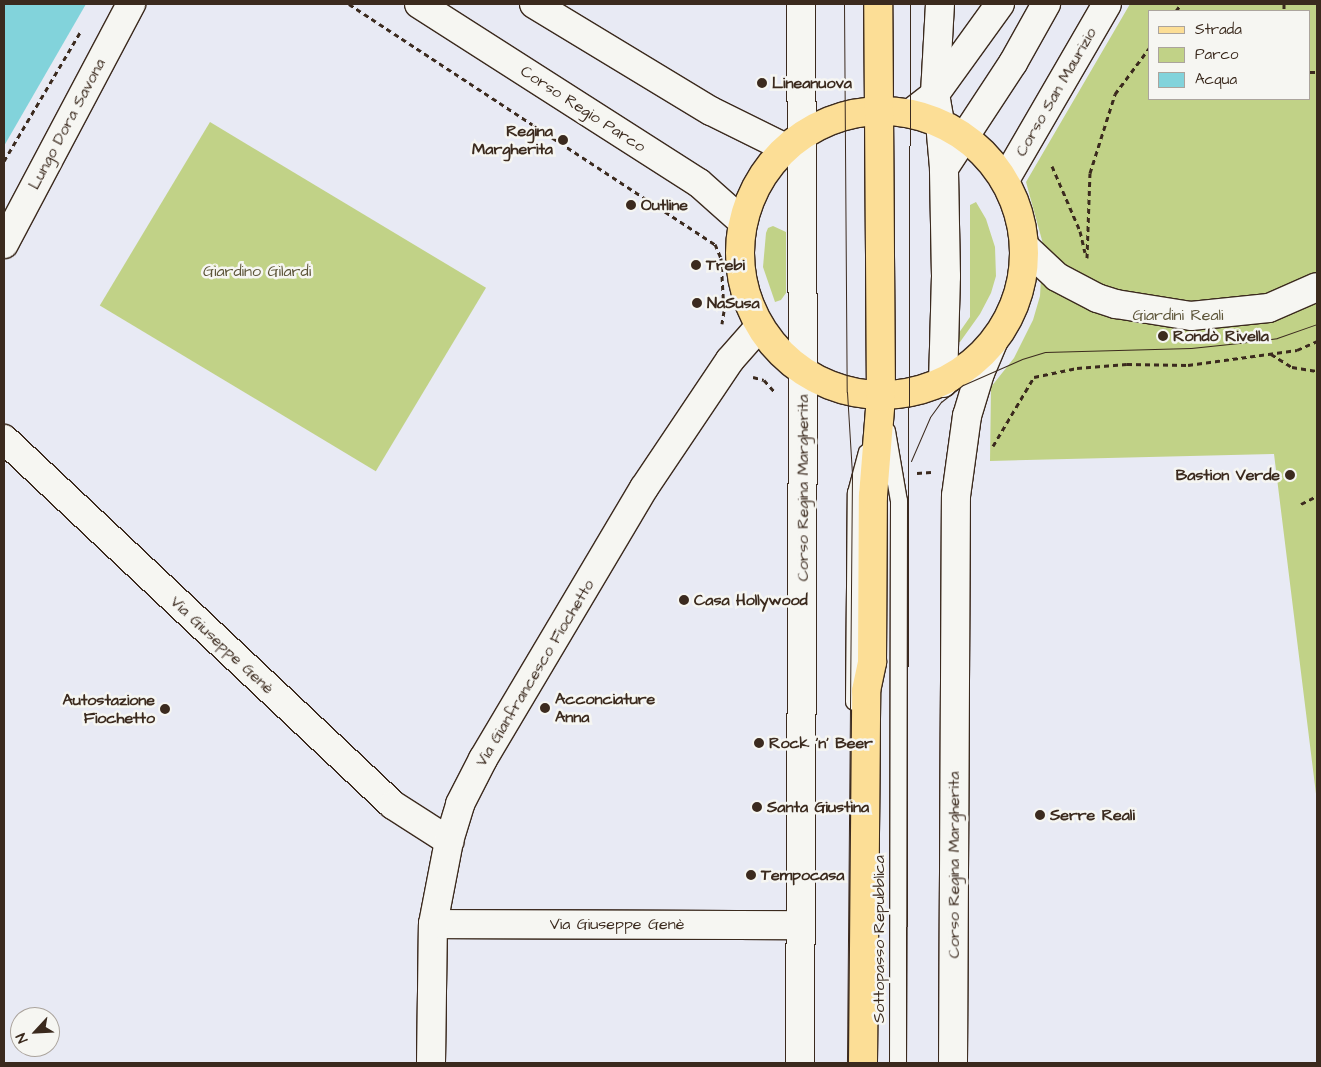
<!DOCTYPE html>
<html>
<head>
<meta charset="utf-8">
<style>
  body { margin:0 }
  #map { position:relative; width:1321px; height:1067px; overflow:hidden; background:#e8eaf4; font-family:"Architects Daughter",sans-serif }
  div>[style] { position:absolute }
  .green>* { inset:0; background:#c1d287; transform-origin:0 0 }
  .water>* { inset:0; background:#82d3db }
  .path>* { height:3px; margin-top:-1.5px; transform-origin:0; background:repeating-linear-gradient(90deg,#3b2a1e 0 5px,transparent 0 9px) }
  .roads { filter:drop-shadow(1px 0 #3b2a1e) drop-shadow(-1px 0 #3b2a1e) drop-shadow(0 1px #3b2a1e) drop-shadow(0 -1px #3b2a1e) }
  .service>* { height:16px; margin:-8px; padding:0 8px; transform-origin:8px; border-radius:8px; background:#f6f6f2 }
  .minor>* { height:28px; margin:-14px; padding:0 14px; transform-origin:14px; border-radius:14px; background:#f6f6f2 }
  .tertiary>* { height:28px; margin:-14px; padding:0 14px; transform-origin:14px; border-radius:14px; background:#f6f6f2 }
  .secondary>* { height:28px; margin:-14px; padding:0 14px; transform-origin:14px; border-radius:14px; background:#f6f6f2 }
  .primary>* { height:28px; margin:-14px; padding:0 14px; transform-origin:14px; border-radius:14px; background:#fcde96 }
  .primary>.ring { margin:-14px; padding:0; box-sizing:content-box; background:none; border:28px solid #fcde96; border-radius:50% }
  .tram>* { height:1px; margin:-0.5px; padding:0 0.5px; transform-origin:0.5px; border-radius:0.5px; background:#3b2a1e }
  .dots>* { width:14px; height:14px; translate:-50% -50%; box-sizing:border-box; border:2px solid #f6f6f2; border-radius:50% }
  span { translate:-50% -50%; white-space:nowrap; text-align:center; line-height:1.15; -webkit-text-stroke:5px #f6f6f2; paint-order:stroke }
  .poi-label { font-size:16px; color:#3b2a1e; font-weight:700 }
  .left { translate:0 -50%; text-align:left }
  .right { translate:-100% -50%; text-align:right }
  .street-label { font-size:16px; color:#3b2a1e }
  .park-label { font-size:16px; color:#5c5438 }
  .frame { position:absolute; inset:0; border:5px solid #3b2a1e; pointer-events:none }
  .legend { position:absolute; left:1148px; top:10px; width:162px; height:90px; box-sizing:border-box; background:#f6f6f2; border:1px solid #aba49d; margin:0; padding:6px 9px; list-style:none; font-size:15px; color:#3b2a1e }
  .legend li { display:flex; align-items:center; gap:10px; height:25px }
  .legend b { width:25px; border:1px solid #aba49d }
  .north { position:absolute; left:10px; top:1007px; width:50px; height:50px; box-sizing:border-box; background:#f6f6f2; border:1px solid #aba49d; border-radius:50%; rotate:245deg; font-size:14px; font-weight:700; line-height:20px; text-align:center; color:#3b2a1e }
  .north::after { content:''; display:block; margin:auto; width:18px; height:22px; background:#3b2a1e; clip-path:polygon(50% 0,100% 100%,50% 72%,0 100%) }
</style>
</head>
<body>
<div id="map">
  <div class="green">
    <i style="clip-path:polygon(evenodd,1130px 4px,1317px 4px,1317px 802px,1274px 454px,990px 461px,991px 387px,1014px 358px,1033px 320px,1040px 296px,1043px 244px,1026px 182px,1130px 4px,1150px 11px,1310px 11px,1310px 99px,1150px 99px,1150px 11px)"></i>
    <i style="left:210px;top:122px;width:322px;height:214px;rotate:31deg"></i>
    <i style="clip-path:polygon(976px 202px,986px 219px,995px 247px,996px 276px,991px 293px,980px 314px,960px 342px,956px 342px,956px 337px,970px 317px,970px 205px)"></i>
    <i style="clip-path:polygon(773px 226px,786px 232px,786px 293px,781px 300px,775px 302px,763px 267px,766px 233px,768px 228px)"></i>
  </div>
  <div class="water">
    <i style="clip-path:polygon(4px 4px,86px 4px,4px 146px)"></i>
  </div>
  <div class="path">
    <i style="left:349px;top:4px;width:438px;rotate:33.3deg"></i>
    <i style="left:715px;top:244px;width:15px;rotate:67deg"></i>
    <i style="left:721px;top:258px;width:53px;rotate:86.8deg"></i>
    <i style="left:724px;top:311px;width:13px;rotate:99deg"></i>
    <i style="left:1284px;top:4px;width:7px;rotate:90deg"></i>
    <i style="left:1176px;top:11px;width:9px;rotate:-54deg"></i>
    <i style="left:1310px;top:72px;width:7px"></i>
    <i style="left:4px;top:161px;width:151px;rotate:-59.4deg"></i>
    <i style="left:1052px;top:166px;width:71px;rotate:66.7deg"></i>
    <i style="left:1080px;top:231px;width:22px;rotate:77deg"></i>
    <i style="left:1087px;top:258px;width:85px;rotate:-88deg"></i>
    <i style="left:1090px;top:173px;width:83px;rotate:-72.4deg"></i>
    <i style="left:1115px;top:94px;width:59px;rotate:-53.3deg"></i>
    <i style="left:1271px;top:354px;width:25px;rotate:32deg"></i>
    <i style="left:1292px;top:367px;width:25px;rotate:9deg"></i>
    <i style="left:753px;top:377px;width:11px;rotate:15deg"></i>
    <i style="left:764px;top:380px;width:15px;rotate:48deg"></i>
    <i style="left:993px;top:446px;width:80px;rotate:-59.3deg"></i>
    <i style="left:1034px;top:377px;width:44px;rotate:-11.8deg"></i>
    <i style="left:1077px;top:368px;width:50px;rotate:-4.6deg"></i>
    <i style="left:1127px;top:364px;width:61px;rotate:0.9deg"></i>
    <i style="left:1188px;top:365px;width:110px;rotate:-7.8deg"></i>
    <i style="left:1297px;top:350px;width:22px;rotate:-24deg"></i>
    <i style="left:917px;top:473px;width:14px;rotate:-4deg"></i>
    <i style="left:1301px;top:504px;width:18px;rotate:-27deg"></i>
  </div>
  <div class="roads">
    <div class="service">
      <i style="left:887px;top:431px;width:71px;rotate:80.3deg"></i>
      <i style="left:899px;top:501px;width:562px;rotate:90.1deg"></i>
      <i style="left:854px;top:702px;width:209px;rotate:-89.5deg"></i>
      <i style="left:856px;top:493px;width:42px;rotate:-75deg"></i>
    </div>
    <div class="minor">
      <i style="left:801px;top:4px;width:368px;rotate:89.7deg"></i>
      <i style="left:940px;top:4px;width:90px;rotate:93.2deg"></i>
      <i style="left:935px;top:94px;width:29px;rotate:80deg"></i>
      <i style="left:940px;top:123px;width:45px;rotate:84.9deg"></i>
      <i style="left:1005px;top:180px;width:203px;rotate:-59.9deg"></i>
      <i style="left:1024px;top:246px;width:45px;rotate:43.2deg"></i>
      <i style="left:1057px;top:277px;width:45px;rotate:27.7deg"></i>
      <i style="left:1097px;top:298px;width:20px;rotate:18deg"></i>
      <i style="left:1116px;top:304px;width:76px;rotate:9.1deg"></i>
      <i style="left:1191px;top:316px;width:78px;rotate:-5.9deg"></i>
      <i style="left:1269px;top:308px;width:52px;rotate:-23.6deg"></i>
      <i style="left:4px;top:439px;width:534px;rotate:43.26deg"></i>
      <i style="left:393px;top:805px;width:67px;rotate:32.7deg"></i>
      <i style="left:433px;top:924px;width:368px;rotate:0.2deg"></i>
      <i style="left:431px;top:1063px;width:139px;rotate:-89.2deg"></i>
      <i style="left:433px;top:924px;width:85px;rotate:-79.1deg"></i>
      <i style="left:449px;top:841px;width:39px;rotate:-73deg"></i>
      <i style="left:460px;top:804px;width:51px;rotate:-62.9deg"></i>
      <i style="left:483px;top:759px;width:315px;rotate:-59.3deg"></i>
      <i style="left:644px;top:488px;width:154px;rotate:-56.1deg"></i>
      <i style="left:730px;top:360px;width:45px;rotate:-48.6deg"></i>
    </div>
    <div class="tertiary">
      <i style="left:4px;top:244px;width:272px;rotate:-62.1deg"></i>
      <i style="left:800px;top:1063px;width:691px;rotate:-89.75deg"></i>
      <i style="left:953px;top:1063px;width:567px;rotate:-89.7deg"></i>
      <i style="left:956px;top:496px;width:81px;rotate:-82.2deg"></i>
      <i style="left:967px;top:416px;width:45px;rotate:-73.2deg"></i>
      <i style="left:980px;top:373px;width:33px;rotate:-67deg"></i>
    </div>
    <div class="secondary">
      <i style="left:419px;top:4px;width:332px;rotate:32.6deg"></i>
      <i style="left:699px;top:183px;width:59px;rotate:41.6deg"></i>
      <i style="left:534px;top:4px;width:207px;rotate:31.2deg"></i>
      <i style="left:711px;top:111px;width:84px;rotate:26.3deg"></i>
      <i style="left:911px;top:113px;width:31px;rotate:-38deg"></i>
      <i style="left:935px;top:94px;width:111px;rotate:-54.2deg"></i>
      <i style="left:943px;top:383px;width:107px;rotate:-88.4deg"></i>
      <i style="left:946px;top:276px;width:108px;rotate:-91.1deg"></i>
      <i style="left:944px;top:168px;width:126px;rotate:-56.7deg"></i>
      <i style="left:1013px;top:63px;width:68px;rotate:-60.8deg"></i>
    </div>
    <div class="primary">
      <i class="ring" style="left:740px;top:111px;width:256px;height:256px"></i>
      <i style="left:863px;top:1063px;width:372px;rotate:-89.5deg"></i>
      <i style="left:866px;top:691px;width:30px;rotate:-78deg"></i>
      <i style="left:872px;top:662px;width:166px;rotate:-89.7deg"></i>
      <i style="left:873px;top:496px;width:99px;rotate:-85.4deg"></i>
      <i style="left:881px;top:397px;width:393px;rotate:-90.4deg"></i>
    </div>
  </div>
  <div class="tram">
    <i style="left:844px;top:4px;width:388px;rotate:89.6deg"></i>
    <i style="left:847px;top:392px;width:82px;rotate:86.5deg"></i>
    <i style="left:852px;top:474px;width:589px;rotate:90.49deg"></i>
    <i style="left:911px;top:461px;width:48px;rotate:-66.6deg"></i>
    <i style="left:930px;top:417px;width:19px;rotate:-54deg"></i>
    <i style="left:941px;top:402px;width:28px;rotate:-38deg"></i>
    <i style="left:963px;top:385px;width:64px;rotate:-23.8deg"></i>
    <i style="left:1022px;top:359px;width:24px;rotate:-17deg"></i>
    <i style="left:1045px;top:352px;width:146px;rotate:-1.6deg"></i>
    <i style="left:1191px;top:348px;width:48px;rotate:-5.9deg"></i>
    <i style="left:1239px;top:343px;width:38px;rotate:-7deg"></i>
    <i style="left:1277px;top:338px;width:42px;rotate:-19.3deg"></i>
    <i style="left:906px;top:1063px;width:1059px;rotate:-89.78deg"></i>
  </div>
  <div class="dots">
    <i style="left:762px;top:83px;background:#3b2a1e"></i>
    <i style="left:563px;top:140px;background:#3b2a1e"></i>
    <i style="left:631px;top:205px;background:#3b2a1e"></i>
    <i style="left:696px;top:265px;background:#3b2a1e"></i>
    <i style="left:697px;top:303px;background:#3b2a1e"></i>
    <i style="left:1163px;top:336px;background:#3b2a1e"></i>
    <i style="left:1290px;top:475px;background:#3b2a1e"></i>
    <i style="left:684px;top:600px;background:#3b2a1e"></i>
    <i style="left:545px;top:708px;background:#3b2a1e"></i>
    <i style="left:165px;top:709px;background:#3b2a1e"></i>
    <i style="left:759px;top:743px;background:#3b2a1e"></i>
    <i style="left:757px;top:807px;background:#3b2a1e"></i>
    <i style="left:1040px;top:815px;background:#3b2a1e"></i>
    <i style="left:751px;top:875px;background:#3b2a1e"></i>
  </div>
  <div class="poi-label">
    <span class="left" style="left:772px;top:83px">Lineanuova</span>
    <span class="right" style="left:553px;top:140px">Regina<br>Margherita</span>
    <span class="left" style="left:641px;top:205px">Outline</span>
    <span class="left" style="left:706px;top:265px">Trebi</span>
    <span class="left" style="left:707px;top:303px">NaSusa</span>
    <span class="left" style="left:1173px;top:336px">Rondò Rivella</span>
    <span class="right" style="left:1280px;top:475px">Bastion Verde</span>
    <span class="left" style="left:694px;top:600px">Casa Hollywood</span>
    <span class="left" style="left:555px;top:708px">Acconciature<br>Anna</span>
    <span class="right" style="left:155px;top:709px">Autostazione<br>Fiochetto</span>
    <span class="left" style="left:769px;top:743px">Rock 'n' Beer</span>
    <span class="left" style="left:767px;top:807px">Santa Giustina</span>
    <span class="left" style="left:1050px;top:815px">Serre Reali</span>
    <span class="left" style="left:761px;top:875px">Tempocasa</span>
  </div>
  <div class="street-label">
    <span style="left:1056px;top:92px;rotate:-60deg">Corso San Maurizio</span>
    <span style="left:583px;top:109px;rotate:33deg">Corso Regio Parco</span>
    <span style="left:67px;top:124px;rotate:-62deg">Lungo Dora Savona</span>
    <span style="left:803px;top:488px;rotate:-90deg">Corso Regina Margherita</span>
    <span style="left:222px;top:645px;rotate:43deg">Via Giuseppe Genè</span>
    <span style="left:535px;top:673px;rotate:-59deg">Via Gianfrancesco Fiochetto</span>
    <span style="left:954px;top:865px;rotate:-90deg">Corso Regina Margherita</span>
    <span style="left:617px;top:924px">Via Giuseppe Genè</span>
    <span style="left:879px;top:939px;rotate:-90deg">Sottopasso Repubblica</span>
  </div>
  <div class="park-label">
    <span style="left:257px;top:271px">Giardino Gilardi</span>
    <span style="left:1178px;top:315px">Giardini Reali</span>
  </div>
  <div class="frame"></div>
  <ul class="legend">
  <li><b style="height:6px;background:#fcde96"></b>Strada</li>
  <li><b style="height:14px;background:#c1d287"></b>Parco</li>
  <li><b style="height:14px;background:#82d3db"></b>Acqua</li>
  </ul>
  <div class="north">N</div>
</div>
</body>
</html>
